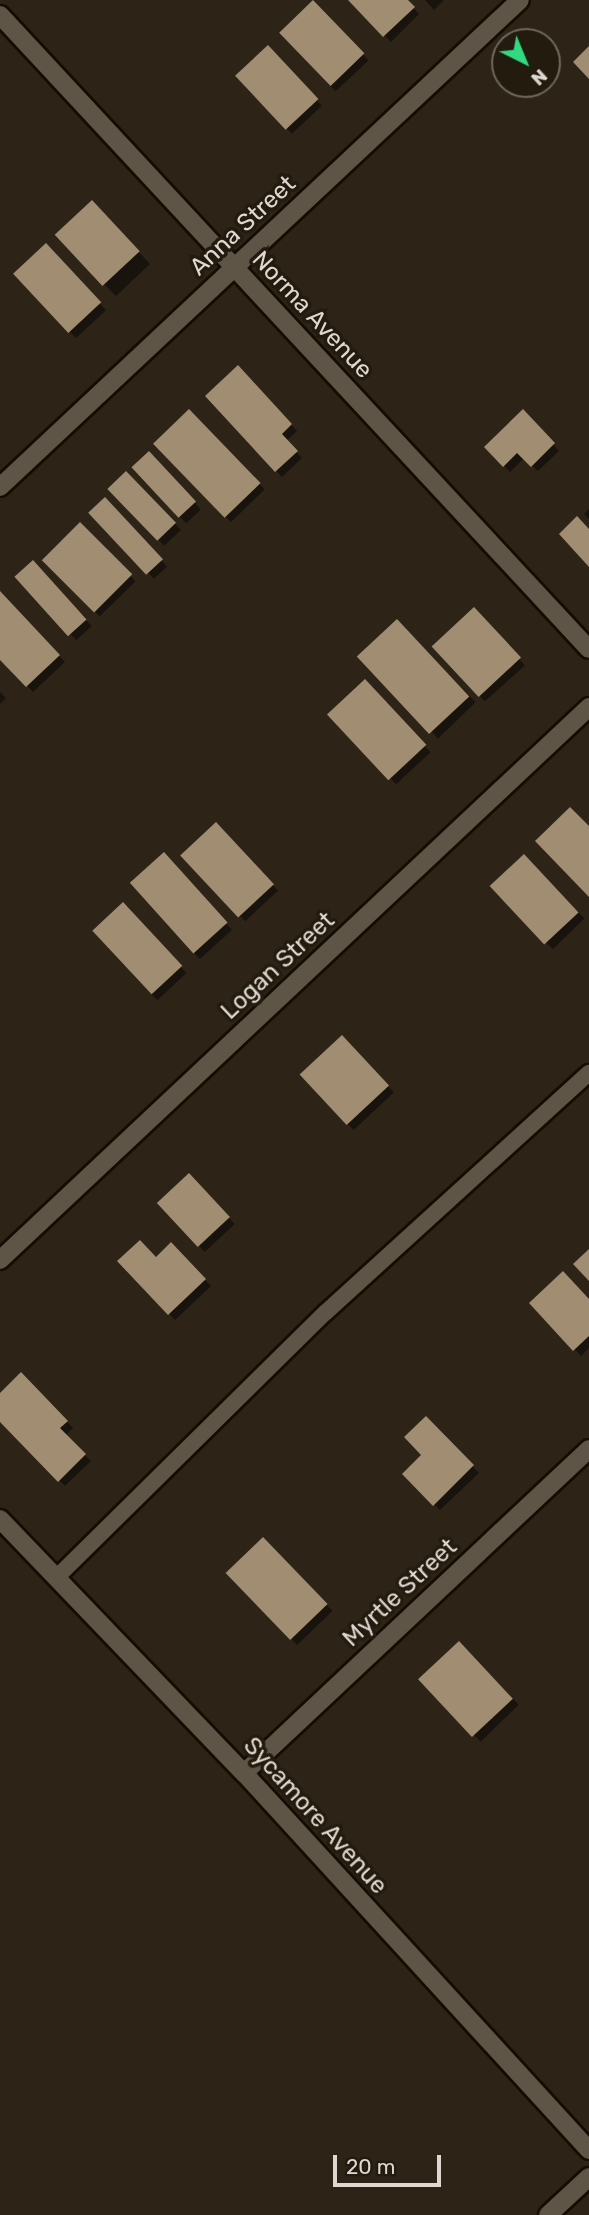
<!DOCTYPE html>
<html>
<head>
<meta charset="utf-8">
<style>
  body { margin:0 }
  #map { position:relative; width:589px; height:2215px; overflow:hidden; background:#2d2417; font-family:Rubik,sans-serif }
  div>[style] { position:absolute }
  .shadow>* { inset:0; background:#0007; transform-origin:0 0 }
  .building>* { inset:0; background:#a08d72; transform-origin:0 0 }
  .roads { filter:drop-shadow(2px 0 #150d03) drop-shadow(-2px 0 #150d03) drop-shadow(0 2px #150d03) drop-shadow(0 -2px #150d03) }
  .lane>* { height:16px; margin:-8px; padding:0 8px; transform-origin:8px; border-radius:8px; background:#5e5546 }
  .street>* { height:18px; margin:-9px; padding:0 9px; transform-origin:9px; border-radius:9px; background:#5e5546 }
  span { translate:-50% -50%; white-space:nowrap; text-align:center; line-height:1.15; -webkit-text-stroke:7px #231b0e; paint-order:stroke }
  .street-label { font-size:24px; color:#ded8d0 }
  .north { position:absolute; left:491px; top:28px; width:70px; height:70px; box-sizing:border-box; background:#231b0e; border:2px solid #6e675c; border-radius:50%; rotate:137deg; font-size:19px; font-weight:700; line-height:28px; text-align:center; color:#ded8d0 }
  .north::after { content:''; display:block; margin:auto; width:24px; height:32px; background:#33d882; clip-path:polygon(50% 0,100% 100%,50% 72%,0 100%) }
  .scale { position:absolute; left:333px; top:2155px; width:108px; height:32px; box-sizing:border-box; border:4px solid #ded8d0; border-top:0; padding-left:9px; font-size:21px; line-height:24px; white-space:nowrap; color:#ded8d0; -webkit-text-stroke:5px #231b0e; paint-order:stroke }
</style>
</head>
<body>
<div id="map">
  <div class="shadow">
    <i style="clip-path:polygon(350px 0,406px 0,419px 14px,391px 42px)"></i>
    <i style="clip-path:polygon(425px 0,444px 0,434px 10px)"></i>
    <i style="left:314px;top:2px;width:80px;height:45px;rotate:47deg"></i>
    <i style="left:268px;top:48px;width:79px;height:41px;rotate:47deg"></i>
    <i style="clip-path:polygon(104px 214px,150px 264px,116px 296px,104px 284px)"></i>
    <i style="left:46px;top:246px;width:88px;height:41px;rotate:47deg"></i>
    <i style="clip-path:polygon(238px 368px,297px 431px,286px 441px,302px 458px,282px 477px,207px 396px)"></i>
    <i style="left:189px;top:411px;width:109px;height:47px;rotate:46deg"></i>
    <i style="clip-path:polygon(523px 412px,559px 451px,538px 471px,524px 458px,510px 472px,486px 447px)"></i>
    <i style="left:149px;top:454px;width:76px;height:20px;rotate:47deg"></i>
    <i style="left:126px;top:473px;width:79px;height:23px;rotate:46deg"></i>
    <i style="left:105px;top:500px;width:91px;height:18px;rotate:47deg"></i>
    <i style="clip-path:polygon(589px 509px,589px 519px,584px 514px)"></i>
    <i style="left:80px;top:524px;width:80px;height:50px;rotate:46deg"></i>
    <i style="left:33px;top:563px;width:86px;height:21px;rotate:47deg"></i>
    <i style="clip-path:polygon(0 594px,65px 662px,33px 692px,0 657px)"></i>
    <i style="left:474px;top:609px;width:76px;height:54px;rotate:48deg"></i>
    <i style="left:397px;top:621px;width:113px;height:52px;rotate:46deg"></i>
    <i style="left:365px;top:682px;width:96px;height:47px;rotate:47deg"></i>
    <i style="clip-path:polygon(0 692px,6px 698px,0 704px)"></i>
    <i style="left:216px;top:824px;width:91px;height:45px;rotate:47deg"></i>
    <i style="left:524px;top:856px;width:87px;height:44px;rotate:46deg"></i>
    <i style="clip-path:polygon(170px 861px,232px 930px,200px 959px,194px 953px)"></i>
    <i style="left:123px;top:905px;width:93px;height:40px;rotate:47deg"></i>
    <i style="left:342px;top:1037px;width:76px;height:55px;rotate:47deg"></i>
    <i style="left:189px;top:1175px;width:67px;height:41px;rotate:47deg"></i>
    <i style="clip-path:polygon(171px 1245px,211px 1286px,175px 1320px,120px 1261px,156px 1259px)"></i>
    <i style="clip-path:polygon(589px 1301px,589px 1348px,581px 1356px,532px 1303px)"></i>
    <i style="clip-path:polygon(21px 1375px,73px 1428px,65px 1436px,91px 1461px,65px 1486px,0 1419px,0 1395px)"></i>
    <i style="clip-path:polygon(426px 1418px,479px 1473px,440px 1510px,405px 1474px,424px 1455px)"></i>
    <i style="left:263px;top:1539px;width:100px;height:49px;rotate:46deg"></i>
    <i style="left:459px;top:1643px;width:86px;height:53px;rotate:46deg"></i>
  </div>
  <div class="building">
    <i style="left:313px;top:0;width:74px;height:47px;rotate:46deg"></i>
    <i style="clip-path:polygon(348px 0,408px 0,415px 7px,383px 37px)"></i>
    <i style="left:268px;top:45px;width:74px;height:45px;rotate:47deg"></i>
    <i style="clip-path:polygon(589px 46px,589px 79px,573px 62px)"></i>
    <i style="left:92px;top:200px;width:70px;height:51px;rotate:47deg"></i>
    <i style="left:46px;top:243px;width:81px;height:45px;rotate:47deg"></i>
    <i style="clip-path:polygon(238px 365px,292px 424px,282px 434px,298px 451px,275px 472px,205px 396px)"></i>
    <i style="left:189px;top:409px;width:103px;height:50px;rotate:46deg"></i>
    <i style="clip-path:polygon(523px 409px,555px 443px,531px 467px,517px 453px,503px 467px,484px 447px)"></i>
    <i style="left:149px;top:451px;width:69px;height:24px;rotate:47deg"></i>
    <i style="left:126px;top:471px;width:72px;height:26px;rotate:46deg"></i>
    <i style="left:105px;top:497px;width:85px;height:23px;rotate:47deg"></i>
    <i style="clip-path:polygon(577px 516px,589px 529px,589px 567px,559px 534px)"></i>
    <i style="left:80px;top:522px;width:74px;height:54px;rotate:45deg"></i>
    <i style="left:33px;top:560px;width:80px;height:25px;rotate:48deg"></i>
    <i style="clip-path:polygon(0 591px,60px 655px,26px 687px,0 660px)"></i>
    <i style="left:474px;top:607px;width:69px;height:58px;rotate:47deg"></i>
    <i style="left:397px;top:619px;width:106px;height:55px;rotate:47deg"></i>
    <i style="left:365px;top:679px;width:90px;height:52px;rotate:47deg"></i>
    <i style="clip-path:polygon(570px 807px,589px 826px,589px 897px,535px 841px)"></i>
    <i style="left:216px;top:822px;width:85px;height:49px;rotate:47deg"></i>
    <i style="left:164px;top:852px;width:95px;height:46px;rotate:48deg"></i>
    <i style="left:524px;top:854px;width:80px;height:47px;rotate:47deg"></i>
    <i style="left:123px;top:902px;width:87px;height:42px;rotate:47deg"></i>
    <i style="left:342px;top:1035px;width:69px;height:58px;rotate:47deg"></i>
    <i style="left:189px;top:1173px;width:60px;height:44px;rotate:47deg"></i>
    <i style="clip-path:polygon(140px 1240px,156px 1257px,171px 1242px,206px 1279px,168px 1315px,117px 1261px)"></i>
    <i style="clip-path:polygon(589px 1249px,589px 1281px,573px 1264px)"></i>
    <i style="clip-path:polygon(563px 1271px,589px 1299px,589px 1336px,573px 1351px,529px 1303px)"></i>
    <i style="clip-path:polygon(21px 1372px,68px 1421px,60px 1428px,86px 1454px,58px 1482px,0 1422px,0 1393px)"></i>
    <i style="clip-path:polygon(426px 1416px,474px 1465px,433px 1506px,402px 1474px,421px 1455px,404px 1437px)"></i>
    <i style="left:263px;top:1537px;width:93px;height:52px;rotate:46deg"></i>
    <i style="left:459px;top:1641px;width:79px;height:56px;rotate:47deg"></i>
  </div>
  <div class="roads">
    <div class="lane">
      <i style="left:57px;top:1577px;width:376px;rotate:-44.6deg"></i>
      <i style="left:325px;top:1313px;width:357px;rotate:-42.3deg"></i>
    </div>
    <div class="street">
      <i style="left:0;top:15px;width:865px;rotate:47.11deg"></i>
      <i style="left:0;top:487px;width:712px;rotate:-43.12deg"></i>
      <i style="left:0;top:1260px;width:808px;rotate:-43.19deg"></i>
      <i style="left:0;top:1519px;width:352px;rotate:46.2deg"></i>
      <i style="left:244px;top:1773px;width:511px;rotate:47.54deg"></i>
      <i style="left:244px;top:1773px;width:473px;rotate:-43.2deg"></i>
      <i style="left:548px;top:2215px;width:56px;rotate:-42.8deg"></i>
    </div>
  </div>
  <div class="street-label">
    <span style="left:243px;top:226px;rotate:-43deg">Anna Street</span>
    <span style="left:312px;top:315px;rotate:47deg">Norma Avenue</span>
    <span style="left:278px;top:966px;rotate:-43deg">Logan Street</span>
    <span style="left:400px;top:1593px;rotate:-43deg">Myrtle Street</span>
    <span style="left:315px;top:1816px;rotate:48deg">Sycamore Avenue</span>
  </div>
  <div class="north">N</div>
  <div class="scale">20 m</div>
</div>
</body>
</html>
